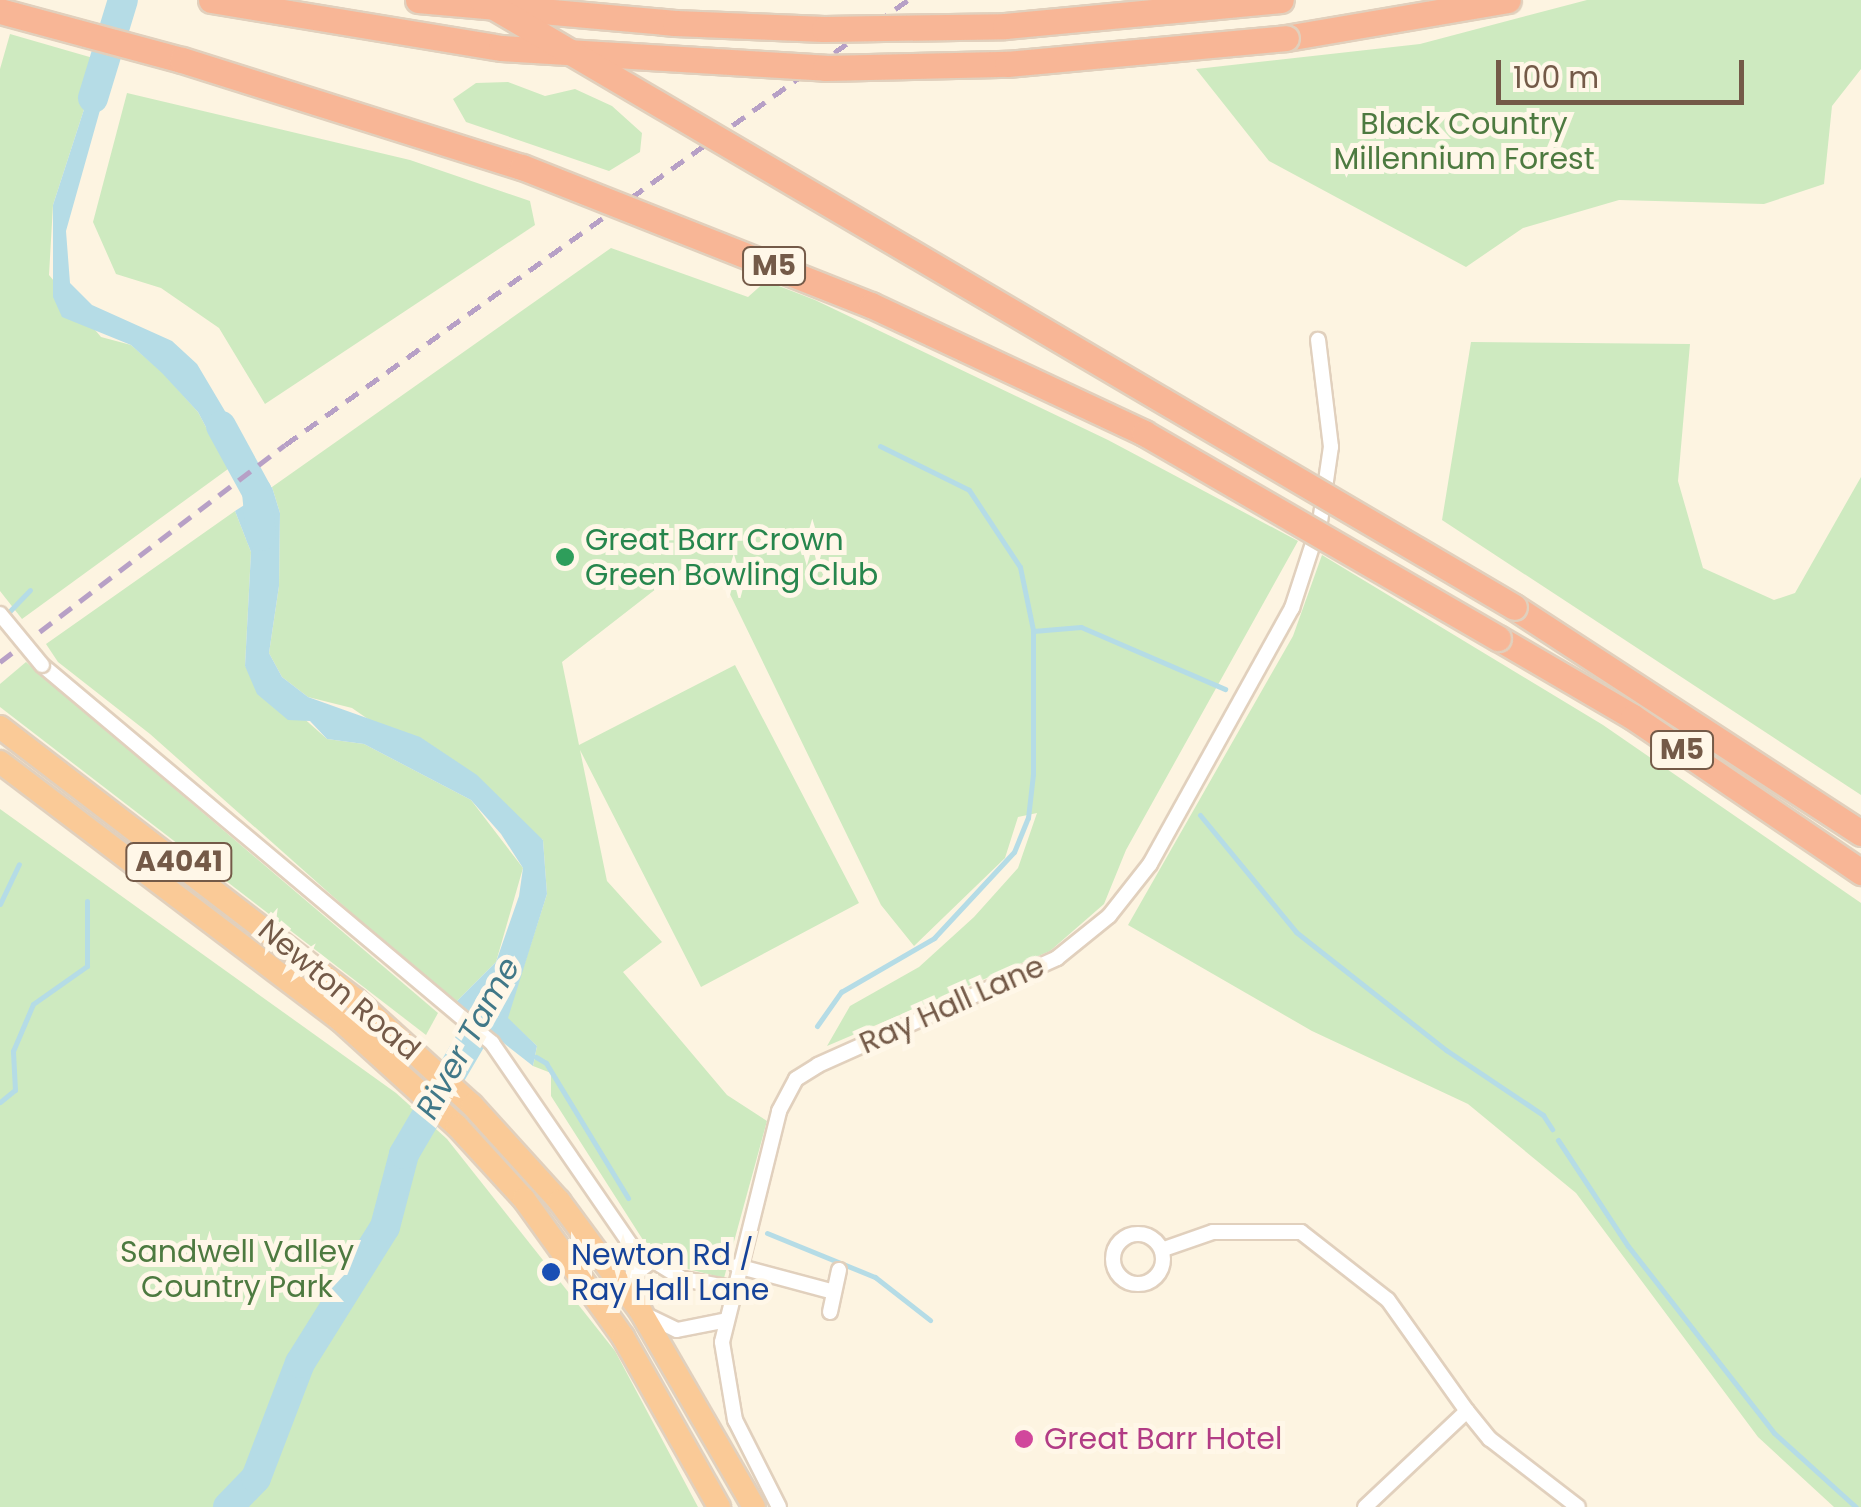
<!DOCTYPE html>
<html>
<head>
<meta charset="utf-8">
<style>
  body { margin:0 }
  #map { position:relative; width:1861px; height:1507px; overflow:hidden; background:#fdf4e1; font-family:Poppins,sans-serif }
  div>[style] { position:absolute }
  .green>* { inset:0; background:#ceeac0 }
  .water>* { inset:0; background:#b5dce6 }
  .stream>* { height:5px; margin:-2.5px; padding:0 2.5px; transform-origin:2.5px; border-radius:2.5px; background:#b5dce6 }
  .river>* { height:30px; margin:-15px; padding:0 15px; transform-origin:15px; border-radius:15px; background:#b5dce6 }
  .roads { filter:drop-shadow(2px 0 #e1d0bd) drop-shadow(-2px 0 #e1d0bd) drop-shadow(0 2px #e1d0bd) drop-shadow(0 -2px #e1d0bd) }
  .minor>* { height:14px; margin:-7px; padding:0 7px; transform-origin:7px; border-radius:7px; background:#fff }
  .minor>.ring { margin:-7px; padding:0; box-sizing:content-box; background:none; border:14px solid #fff; border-radius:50% }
  .trunk>* { height:22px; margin:-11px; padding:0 11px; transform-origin:11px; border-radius:11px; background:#faca97 }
  .motorway>* { height:25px; margin:-12.5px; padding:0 12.5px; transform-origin:12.5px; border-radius:12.5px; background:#f8b696 }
  .rail>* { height:5px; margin-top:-2.5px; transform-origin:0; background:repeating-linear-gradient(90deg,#b7a0c6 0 15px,transparent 0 25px) }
  .bridges { filter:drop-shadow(2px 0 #e1d0bd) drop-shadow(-2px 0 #e1d0bd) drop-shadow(0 2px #e1d0bd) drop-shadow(0 -2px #e1d0bd) }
  .minor-bridge>* { height:14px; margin:-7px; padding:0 7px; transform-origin:7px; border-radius:7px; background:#fff }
  .motorway-bridge>* { height:25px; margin:-12.5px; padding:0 12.5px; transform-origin:12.5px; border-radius:12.5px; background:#f8b696 }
  .dots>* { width:28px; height:28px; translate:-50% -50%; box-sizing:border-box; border:5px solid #fff7e8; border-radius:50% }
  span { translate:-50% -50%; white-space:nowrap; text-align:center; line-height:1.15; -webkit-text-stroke:10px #fff7e8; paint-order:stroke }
  .shield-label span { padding:2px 8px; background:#fff7e8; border:2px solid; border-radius:8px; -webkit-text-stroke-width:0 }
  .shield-label { font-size:28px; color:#745a48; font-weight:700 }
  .park-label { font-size:30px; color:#4d7a40 }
  .leisure-label { font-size:30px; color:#27864d }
  .left { translate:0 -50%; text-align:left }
  .street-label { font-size:30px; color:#745a48 }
  .transit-label { font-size:30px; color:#164399 }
  .hotel-label { font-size:30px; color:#b23c85 }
  .water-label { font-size:32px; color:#417888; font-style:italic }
  .scale { position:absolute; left:1496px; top:60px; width:248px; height:45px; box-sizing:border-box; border:5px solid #745a48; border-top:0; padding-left:12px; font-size:30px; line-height:35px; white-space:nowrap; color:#745a48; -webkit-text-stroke:8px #fff7e8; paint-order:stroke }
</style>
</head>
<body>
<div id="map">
  <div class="green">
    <i style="clip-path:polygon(1587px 0,1861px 0,1861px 69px,1832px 106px,1824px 184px,1764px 204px,1619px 200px,1523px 228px,1466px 267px,1269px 161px,1196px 69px,1420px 44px)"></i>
    <i style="clip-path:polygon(10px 34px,100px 60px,53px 205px,49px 275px,101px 337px,131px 345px,163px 373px,198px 412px,228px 469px,22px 619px,0 591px,0 69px)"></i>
    <i style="clip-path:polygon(508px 82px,545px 96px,575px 89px,612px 106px,642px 133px,640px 152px,609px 171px,466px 122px,453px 99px,476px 83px)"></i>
    <i style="clip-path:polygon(127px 93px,410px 160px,530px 201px,535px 225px,265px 404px,219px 328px,161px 288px,116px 274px,93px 222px)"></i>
    <i style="clip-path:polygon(611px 248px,748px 297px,766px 281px,815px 300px,1108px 440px,1298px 541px,1126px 850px,1104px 904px,1050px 951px,827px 1046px,850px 1006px,919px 967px,974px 917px,1018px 868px,1037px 813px,1018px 817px,1005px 858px,914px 946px,881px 905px,725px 584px,688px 564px,562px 662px,579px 745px,735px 665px,859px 903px,701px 987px,580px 750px,607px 881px,662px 942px,623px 972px,727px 1095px,767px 1121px,724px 1278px,680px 1267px,643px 1240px,551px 1096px,551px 1073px,533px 1066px,537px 1046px,507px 1018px,547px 894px,543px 840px,352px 708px,308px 697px,282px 677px,269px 653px,279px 586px,280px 513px,272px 487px)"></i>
    <i style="clip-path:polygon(1471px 342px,1690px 344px,1678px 481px,1703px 568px,1774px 600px,1795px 593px,1861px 477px,1861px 795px,1442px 520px)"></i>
    <i style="clip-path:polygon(235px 511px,251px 552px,245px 666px,327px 739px,364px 744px,471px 800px,523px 868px,496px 962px,454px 1004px,150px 734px,58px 662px,46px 644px)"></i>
    <i style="clip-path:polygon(1322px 555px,1603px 725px,1861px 903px,1861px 1507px,1834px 1507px,1758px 1437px,1576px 1193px,1468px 1104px,1312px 1031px,1128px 925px,1293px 636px)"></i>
    <i style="clip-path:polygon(26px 662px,438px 1013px,426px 1035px,0 707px,0 684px)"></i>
    <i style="clip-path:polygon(0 809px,396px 1093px,447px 1139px,615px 1351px,698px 1507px,0 1507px)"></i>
  </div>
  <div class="water">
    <i style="clip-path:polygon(100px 60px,113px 64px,66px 231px,70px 283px,92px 305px,172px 341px,197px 364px,251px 455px,228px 469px,198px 412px,162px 373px,131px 345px,62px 317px,53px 297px,53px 205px)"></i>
    <i style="clip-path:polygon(272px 487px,280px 513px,279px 586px,269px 653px,282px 677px,308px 697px,420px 737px,477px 775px,543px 840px,547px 894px,508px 1018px,537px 1046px,533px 1066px,454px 1004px,496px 962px,519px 896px,523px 868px,501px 834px,471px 800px,364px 744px,327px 739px,310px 721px,288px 720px,257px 694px,245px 666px,251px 552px,235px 511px)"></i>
  </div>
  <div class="stream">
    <i style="left:880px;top:446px;width:99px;rotate:26.3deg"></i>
    <i style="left:969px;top:490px;width:92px;rotate:56.5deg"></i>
    <i style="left:1020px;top:567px;width:64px;rotate:78.3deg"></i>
    <i style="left:5px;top:616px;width:36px;rotate:-46deg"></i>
    <i style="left:1200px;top:815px;width:151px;rotate:50.6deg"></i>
    <i style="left:1296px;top:932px;width:191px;rotate:38.2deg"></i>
    <i style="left:1446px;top:1050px;width:117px;rotate:33.8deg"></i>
    <i style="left:1543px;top:1115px;width:17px;rotate:57deg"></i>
    <i style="left:0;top:904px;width:44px;rotate:-64.6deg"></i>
    <i style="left:817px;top:1026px;width:42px;rotate:-54.8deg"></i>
    <i style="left:841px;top:992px;width:108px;rotate:-30.1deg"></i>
    <i style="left:934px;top:938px;width:117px;rotate:-47.1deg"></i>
    <i style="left:1014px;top:852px;width:37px;rotate:-68deg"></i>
    <i style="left:1028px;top:818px;width:44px;rotate:-83.5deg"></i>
    <i style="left:1033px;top:774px;width:143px;rotate:-90deg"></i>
    <i style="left:1033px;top:631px;width:48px;rotate:-4.8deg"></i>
    <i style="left:1081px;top:627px;width:157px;rotate:23.3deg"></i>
    <i style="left:536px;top:1057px;width:12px;rotate:31deg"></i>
    <i style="left:546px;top:1063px;width:158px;rotate:58.7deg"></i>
    <i style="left:0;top:1102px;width:19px;rotate:-39deg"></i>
    <i style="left:15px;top:1090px;width:39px;rotate:-93deg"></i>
    <i style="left:13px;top:1051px;width:51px;rotate:-66.9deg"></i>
    <i style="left:33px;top:1004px;width:66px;rotate:-35.1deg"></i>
    <i style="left:87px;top:966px;width:65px;rotate:-90deg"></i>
    <i style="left:1558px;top:1140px;width:127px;rotate:56.6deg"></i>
    <i style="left:1628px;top:1246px;width:237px;rotate:52deg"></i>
    <i style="left:1774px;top:1433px;width:110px;rotate:42.1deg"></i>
    <i style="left:767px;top:1233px;width:117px;rotate:22.2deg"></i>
    <i style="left:875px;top:1277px;width:70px;rotate:38deg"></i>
  </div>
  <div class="river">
    <i style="left:93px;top:98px;width:102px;rotate:-73deg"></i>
    <i style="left:221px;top:426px;width:75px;rotate:61.4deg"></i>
    <i style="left:257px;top:492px;width:44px;rotate:84.8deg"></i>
    <i style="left:228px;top:1507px;width:40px;rotate:-46deg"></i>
    <i style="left:256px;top:1478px;width:123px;rotate:-69.1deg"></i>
    <i style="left:300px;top:1363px;width:160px;rotate:-58deg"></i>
    <i style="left:385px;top:1227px;width:75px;rotate:-75.4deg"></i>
    <i style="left:404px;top:1154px;width:176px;rotate:-59.6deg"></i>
  </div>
  <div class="roads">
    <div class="minor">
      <i style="left:42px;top:665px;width:588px;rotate:40.03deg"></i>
      <i style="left:492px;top:1043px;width:249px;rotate:55.5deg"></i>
      <i style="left:633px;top:1248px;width:59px;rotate:31.8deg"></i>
      <i style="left:683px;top:1279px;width:50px;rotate:10.4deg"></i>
      <i class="ring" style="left:1113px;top:1234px;width:36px;height:36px"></i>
      <i style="left:1164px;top:1249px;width:52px;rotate:-19.1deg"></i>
      <i style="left:1213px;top:1232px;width:88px"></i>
      <i style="left:1301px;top:1232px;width:110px;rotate:38deg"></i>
      <i style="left:1388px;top:1300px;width:136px;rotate:54.6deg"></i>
      <i style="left:737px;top:1266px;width:100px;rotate:15deg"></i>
      <i style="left:621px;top:1285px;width:37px;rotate:-38deg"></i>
      <i style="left:830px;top:1312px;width:43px;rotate:-77.9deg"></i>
      <i style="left:646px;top:1315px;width:34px;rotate:26deg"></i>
      <i style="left:677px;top:1330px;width:47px;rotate:-11.1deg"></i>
      <i style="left:779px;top:1507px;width:97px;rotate:-116.8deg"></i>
      <i style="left:735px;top:1420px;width:79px;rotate:-99.5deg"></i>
      <i style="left:722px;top:1342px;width:238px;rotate:-76.1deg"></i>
      <i style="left:779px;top:1111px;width:36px;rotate:-62deg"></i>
      <i style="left:796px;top:1079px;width:26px;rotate:-32deg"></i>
      <i style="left:818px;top:1065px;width:262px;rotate:-24.1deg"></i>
      <i style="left:1057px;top:958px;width:67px;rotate:-38.9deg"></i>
      <i style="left:1109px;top:916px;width:66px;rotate:-51.7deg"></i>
      <i style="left:1150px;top:864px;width:293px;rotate:-61deg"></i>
      <i style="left:1292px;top:608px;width:90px;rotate:-72deg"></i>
      <i style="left:1320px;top:522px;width:76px;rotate:-81.7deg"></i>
      <i style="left:1331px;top:447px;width:108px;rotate:-96.9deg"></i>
      <i style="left:1365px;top:1507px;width:140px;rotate:-43.3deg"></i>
      <i style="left:1467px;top:1411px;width:36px;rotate:51deg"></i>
      <i style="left:1490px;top:1439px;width:111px;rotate:37.7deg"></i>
    </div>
    <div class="trunk">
      <i style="left:0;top:727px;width:449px;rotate:37.5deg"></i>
      <i style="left:356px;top:1000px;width:156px;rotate:42.2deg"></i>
      <i style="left:472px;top:1105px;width:130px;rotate:47.8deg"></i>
      <i style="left:559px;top:1201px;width:138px;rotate:53.5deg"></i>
      <i style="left:641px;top:1312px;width:225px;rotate:59.9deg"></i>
      <i style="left:0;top:762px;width:427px;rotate:37.2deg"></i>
      <i style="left:340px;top:1020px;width:158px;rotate:42.2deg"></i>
      <i style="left:457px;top:1126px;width:99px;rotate:47.5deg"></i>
      <i style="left:524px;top:1199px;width:170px;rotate:54.3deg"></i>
      <i style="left:623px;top:1337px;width:195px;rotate:60.5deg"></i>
    </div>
    <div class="motorway">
      <i style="left:1286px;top:38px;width:225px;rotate:-9.7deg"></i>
      <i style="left:1514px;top:607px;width:414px;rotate:33.1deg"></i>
      <i style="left:1498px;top:638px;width:156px;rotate:30.3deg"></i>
      <i style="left:1633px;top:717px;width:276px;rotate:34.2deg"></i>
    </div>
  </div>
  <div class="rail">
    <i style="left:0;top:662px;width:358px;rotate:-37.3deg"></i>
    <i style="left:285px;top:445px;width:766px;rotate:-35.54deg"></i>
  </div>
  <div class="bridges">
    <div class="minor-bridge">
      <i style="left:0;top:614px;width:66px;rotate:50.5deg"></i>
    </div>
    <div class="motorway-bridge">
      <i style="left:211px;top:0;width:294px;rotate:9.4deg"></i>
      <i style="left:501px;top:48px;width:325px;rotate:3.5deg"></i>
      <i style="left:825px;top:68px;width:182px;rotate:-1.3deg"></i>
      <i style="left:1007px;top:64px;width:280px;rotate:-5.3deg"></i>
      <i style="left:418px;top:0;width:258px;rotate:5.1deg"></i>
      <i style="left:675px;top:23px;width:149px;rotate:2.3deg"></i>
      <i style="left:824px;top:29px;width:181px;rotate:-0.9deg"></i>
      <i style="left:1005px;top:26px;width:277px;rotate:-5.4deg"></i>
      <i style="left:482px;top:0;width:1197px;rotate:30.46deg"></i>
      <i style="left:0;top:11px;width:188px;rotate:15.1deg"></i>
      <i style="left:182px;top:60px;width:356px;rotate:17.5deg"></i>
      <i style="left:522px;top:167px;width:375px;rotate:21.6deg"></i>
      <i style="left:871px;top:305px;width:302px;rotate:25.1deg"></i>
      <i style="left:1144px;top:433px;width:409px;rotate:30.1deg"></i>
    </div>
  </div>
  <div class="dots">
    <i style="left:565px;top:557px;background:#2e9e5b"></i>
    <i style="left:551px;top:1272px;background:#1a4fb4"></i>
    <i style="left:1024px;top:1439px;background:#d1479c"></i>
  </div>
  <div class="shield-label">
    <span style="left:774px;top:266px">M5</span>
    <span style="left:1682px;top:750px">M5</span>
    <span style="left:179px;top:862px">A4041</span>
  </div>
  <div class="park-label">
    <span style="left:1464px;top:141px">Black Country<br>Millennium Forest</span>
    <span style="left:237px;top:1269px">Sandwell Valley<br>Country Park</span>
  </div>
  <div class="leisure-label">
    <span class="left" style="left:585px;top:557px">Great Barr Crown<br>Green Bowling Club</span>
  </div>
  <div class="street-label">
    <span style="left:339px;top:990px;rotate:40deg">Newton Road</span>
    <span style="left:952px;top:1005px;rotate:-24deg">Ray Hall Lane</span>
  </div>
  <div class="transit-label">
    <span class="left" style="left:571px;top:1272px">Newton Rd /<br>Ray Hall Lane</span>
  </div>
  <div class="hotel-label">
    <span class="left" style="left:1044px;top:1439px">Great Barr Hotel</span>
  </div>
  <div class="water-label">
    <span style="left:468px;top:1038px;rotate:-61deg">River Tame</span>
  </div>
  <div class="scale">100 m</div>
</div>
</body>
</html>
